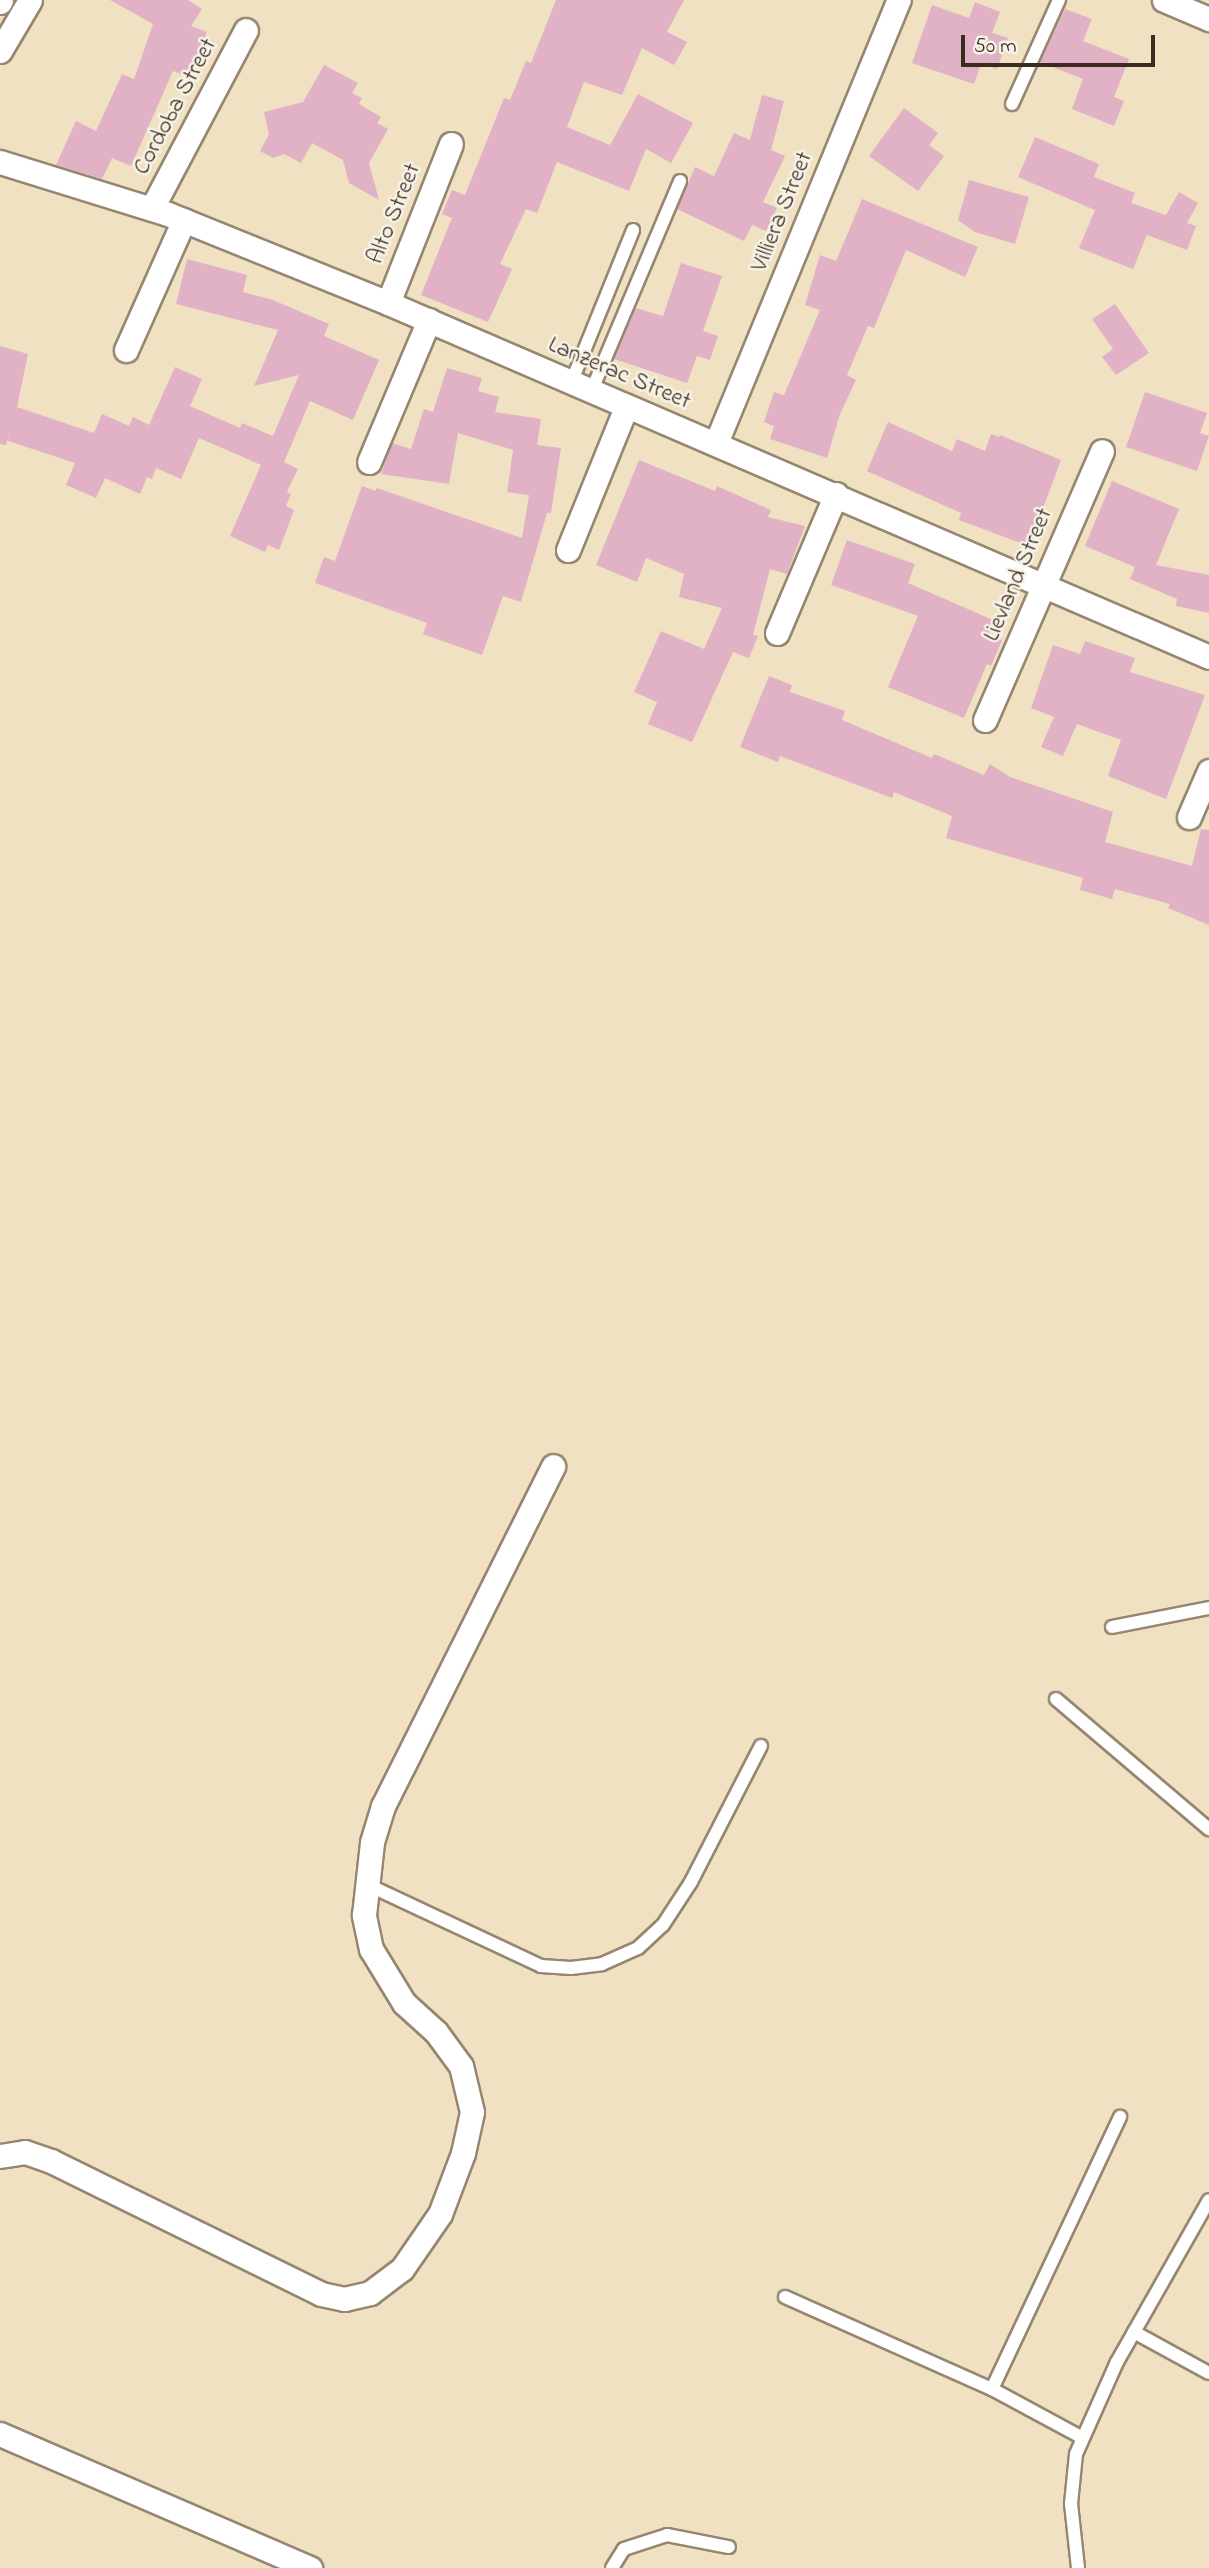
<!DOCTYPE html>
<html>
<head>
<meta charset="utf-8">
<style>
  body { margin:0 }
  #map { position:relative; width:1209px; height:2568px; overflow:hidden; background:#f0e1c2; font-family:"Indie Flower",sans-serif }
  div>[style] { position:absolute }
  .building>* { inset:0; background:#e1b2c5 }
  .roads { filter:drop-shadow(2px 0 #968670) drop-shadow(-2px 0 #968670) drop-shadow(0 2px #968670) drop-shadow(0 -2px #968670) }
  .service>* { height:12px; margin:-6px; padding:0 6px; transform-origin:6px; border-radius:6px; background:#fff }
  .minor>* { height:23px; margin:-11.5px; padding:0 11.5px; transform-origin:11.5px; border-radius:11.5px; background:#fff }
  span { translate:-50% -50%; white-space:nowrap; text-align:center; line-height:1.15; -webkit-text-stroke:5px #f7f3e8; paint-order:stroke }
  .street-label { font-size:24px; color:#3b2a1e }
  .scale { position:absolute; left:961px; top:35px; width:194px; height:32px; box-sizing:border-box; border:4px solid #3b2a1e; border-top:0; padding-left:9px; font-size:21px; line-height:24px; white-space:nowrap; color:#3b2a1e; -webkit-text-stroke:5px #f7f3e8; paint-order:stroke }
</style>
</head>
<body>
<div id="map">
  <div class="building">
    <i style="clip-path:polygon(110px 0,188px 0,202px 9px,191px 26px,207px 32px,190px 77px,173px 71px,131px 166px,112px 158px,102px 179px,56px 165px,76px 121px,96px 131px,122px 74px,134px 79px,153px 24px)"></i>
    <i style="clip-path:polygon(556px 0,684px 0,667px 32px,687px 42px,674px 65px,642px 48px,622px 95px,584px 82px,567px 127px,610px 145px,638px 94px,693px 123px,671px 163px,646px 149px,629px 191px,557px 162px,537px 213px,526px 209px,500px 264px,512px 269px,488px 322px,421px 295px,452px 218px,442px 214px,452px 190px,465px 195px,504px 98px,510px 100px,526px 61px,531px 63px)"></i>
    <i style="clip-path:polygon(975px 2px,1000px 12px,992px 33px,1008px 38px,997px 69px,981px 64px,974px 84px,912px 63px,932px 5px,969px 18px)"></i>
    <i style="clip-path:polygon(1065px 9px,1092px 19px,1083px 41px,1129px 59px,1114px 97px,1124px 101px,1114px 126px,1072px 109px,1083px 79px,1040px 62px)"></i>
    <i style="clip-path:polygon(324px 65px,358px 83px,352px 93px,362px 98px,359px 104px,381px 117px,377px 123px,388px 129px,369px 163px,379px 200px,349px 183px,343px 160px,312px 143px,301px 163px,284px 154px,273px 158px,260px 151px,269px 134px,264px 112px,303px 102px)"></i>
    <i style="clip-path:polygon(762px 95px,784px 101px,771px 150px,785px 156px,763px 202px,777px 208px,766px 231px,752px 225px,744px 241px,677px 209px,695px 167px,714px 176px,734px 133px,750px 140px)"></i>
    <i style="clip-path:polygon(904px 108px,938px 133px,929px 145px,944px 156px,918px 191px,869px 156px)"></i>
    <i style="clip-path:polygon(1035px 137px,1099px 164px,1094px 177px,1135px 193px,1131px 203px,1166px 215px,1179px 192px,1198px 203px,1187px 223px,1196px 226px,1187px 250px,1147px 235px,1133px 269px,1079px 248px,1095px 210px,1018px 177px)"></i>
    <i style="clip-path:polygon(969px 180px,1029px 197px,1015px 244px,975px 232px,958px 220px)"></i>
    <i style="clip-path:polygon(862px 199px,978px 247px,965px 277px,906px 250px,874px 328px,868px 326px,847px 375px,856px 380px,840px 414px,827px 458px,770px 439px,774px 426px,764px 422px,774px 392px,784px 395px,820px 310px,805px 305px,820px 255px,836px 261px)"></i>
    <i style="clip-path:polygon(187px 259px,247px 275px,243px 292px,273px 300px,329px 324px,324px 336px,379px 360px,353px 420px,310px 401px,284px 462px,298px 469px,287px 492px,291px 494px,286px 506px,294px 510px,279px 550px,268px 545px,265px 552px,230px 536px,261px 465px,199px 438px,181px 479px,156px 468px,152px 479px,147px 477px,140px 494px,105px 478px,96px 498px,66px 485px,75px 463px,8px 441px,11px 429px,6px 445px,0 444px,0 346px,28px 354px,17px 407px,94px 433px,102px 414px,129px 426px,133px 417px,149px 425px,175px 367px,202px 379px,190px 406px,240px 428px,242px 423px,273px 436px,299px 375px,254px 386px,278px 330px,176px 304px)"></i>
    <i style="clip-path:polygon(681px 263px,722px 276px,703px 331px,718px 336px,710px 360px,697px 356px,687px 383px,614px 359px,636px 308px,663px 316px)"></i>
    <i style="clip-path:polygon(1115px 304px,1149px 353px,1116px 375px,1102px 357px,1113px 349px,1092px 319px)"></i>
    <i style="clip-path:polygon(447px 368px,482px 378px,478px 391px,499px 397px,495px 412px,541px 419px,537px 445px,561px 448px,551px 513px,547px 513px,521px 602px,503px 596px,482px 655px,423px 634px,427px 623px,315px 583px,324px 557px,335px 561px,362px 486px,375px 491px,377px 488px,522px 538px,529px 495px,507px 492px,513px 450px,458px 433px,449px 484px,381px 474px,392px 443px,411px 449px,424px 409px,433px 412px)"></i>
    <i style="clip-path:polygon(1145px 392px,1207px 413px,1200px 433px,1209px 436px,1197px 471px,1126px 447px)"></i>
    <i style="clip-path:polygon(888px 422px,952px 451px,957px 439px,985px 451px,991px 434px,999px 437px,1000px 435px,1061px 460px,1029px 546px,959px 520px,961px 513px,867px 471px)"></i>
    <i style="clip-path:polygon(639px 460px,715px 491px,717px 486px,771px 510px,768px 517px,805px 526px,787px 574px,770px 569px,753px 635px,758px 636px,749px 658px,733px 652px,692px 742px,648px 724px,657px 702px,634px 692px,661px 631px,704px 649px,722px 608px,679px 597px,684px 574px,646px 558px,637px 582px,596px 565px)"></i>
    <i style="clip-path:polygon(1112px 481px,1179px 509px,1156px 565px,1209px 575px,1209px 613px,1176px 606px,1177px 599px,1130px 579px,1135px 567px,1085px 546px)"></i>
    <i style="clip-path:polygon(847px 540px,915px 564px,908px 583px,993px 620px,989px 635px,1002px 640px,991px 666px,987px 664px,964px 718px,888px 687px,918px 616px,831px 585px)"></i>
    <i style="clip-path:polygon(1085px 641px,1135px 658px,1130px 672px,1205px 695px,1166px 799px,1108px 776px,1121px 740px,1077px 724px,1063px 756px,1041px 747px,1054px 717px,1031px 708px,1053px 645px,1080px 654px)"></i>
    <i style="clip-path:polygon(769px 676px,792px 685px,790px 692px,845px 711px,842px 720px,932px 758px,934px 754px,984px 775px,990px 764px,1010px 777px,1113px 812px,1105px 842px,1192px 866px,1201px 829px,1209px 830px,1209px 925px,1168px 908px,1170px 904px,1115px 889px,1112px 899px,1080px 890px,1083px 878px,946px 838px,952px 816px,894px 792px,892px 798px,780px 756px,778px 762px,740px 747px)"></i>
  </div>
  <div class="roads">
    <div class="service">
      <i style="left:1012px;top:104px;width:114px;rotate:-65.7deg"></i>
      <i style="left:571px;top:383px;width:165px;rotate:-67.9deg"></i>
      <i style="left:591px;top:392px;width:229px;rotate:-67.1deg"></i>
      <i style="left:1112px;top:1627px;width:99px;rotate:-11.1deg"></i>
      <i style="left:1056px;top:1699px;width:201px;rotate:40.4deg"></i>
      <i style="left:366px;top:1884px;width:193px;rotate:25.1deg"></i>
      <i style="left:541px;top:1966px;width:30px;rotate:4deg"></i>
      <i style="left:571px;top:1968px;width:31px;rotate:-7deg"></i>
      <i style="left:602px;top:1964px;width:39px;rotate:-24deg"></i>
      <i style="left:638px;top:1948px;width:34px;rotate:-43deg"></i>
      <i style="left:663px;top:1925px;width:51px;rotate:-56.9deg"></i>
      <i style="left:691px;top:1882px;width:153px;rotate:-62.8deg"></i>
      <i style="left:785px;top:2297px;width:227px;rotate:24deg"></i>
      <i style="left:992px;top:2389px;width:103px;rotate:28.3deg"></i>
      <i style="left:1134px;top:2332px;width:85px;rotate:28.7deg"></i>
      <i style="left:992px;top:2389px;width:301px;rotate:-64.8deg"></i>
      <i style="left:612px;top:2568px;width:22px;rotate:-58deg"></i>
      <i style="left:624px;top:2549px;width:45px;rotate:-18deg"></i>
      <i style="left:667px;top:2535px;width:63px;rotate:11deg"></i>
      <i style="left:1078px;top:2568px;width:64px;rotate:-96.2deg"></i>
      <i style="left:1071px;top:2504px;width:50px;rotate:-84.3deg"></i>
      <i style="left:1076px;top:2454px;width:101px;rotate:-66deg"></i>
      <i style="left:1117px;top:2362px;width:186px;rotate:-60.4deg"></i>
    </div>
    <div class="minor">
      <i style="left:1164px;top:0;width:49px;rotate:22.9deg"></i>
      <i style="left:0;top:2px;width:2px;rotate:-63deg"></i>
      <i style="left:0;top:51px;width:59px;rotate:-59.5deg"></i>
      <i style="left:0;top:162px;width:176px;rotate:17.2deg"></i>
      <i style="left:168px;top:214px;width:237px;rotate:22deg"></i>
      <i style="left:388px;top:303px;width:894px;rotate:23.32deg"></i>
      <i style="left:152px;top:208px;width:201px;rotate:-62.2deg"></i>
      <i style="left:388px;top:303px;width:171px;rotate:-68.4deg"></i>
      <i style="left:126px;top:350px;width:142px;rotate:-66deg"></i>
      <i style="left:716px;top:443px;width:479px;rotate:-67.6deg"></i>
      <i style="left:369px;top:462px;width:154px;rotate:-67.1deg"></i>
      <i style="left:568px;top:550px;width:154px;rotate:-67.9deg"></i>
      <i style="left:777px;top:633px;width:151px;rotate:-67deg"></i>
      <i style="left:985px;top:720px;width:293px;rotate:-66.5deg"></i>
      <i style="left:1189px;top:817px;width:50px;rotate:-66.5deg"></i>
      <i style="left:0;top:2156px;width:25px;rotate:-9deg"></i>
      <i style="left:25px;top:2152px;width:28px;rotate:19deg"></i>
      <i style="left:51px;top:2161px;width:301px;rotate:26.2deg"></i>
      <i style="left:321px;top:2294px;width:24px;rotate:12deg"></i>
      <i style="left:344px;top:2299px;width:27px;rotate:-13deg"></i>
      <i style="left:370px;top:2293px;width:40px;rotate:-37deg"></i>
      <i style="left:402px;top:2269px;width:67px;rotate:-55.4deg"></i>
      <i style="left:440px;top:2214px;width:65px;rotate:-69.3deg"></i>
      <i style="left:463px;top:2153px;width:42px;rotate:-77.6deg"></i>
      <i style="left:472px;top:2112px;width:47px;rotate:-103.4deg"></i>
      <i style="left:461px;top:2066px;width:42px;rotate:-126.3deg"></i>
      <i style="left:436px;top:2032px;width:43px;rotate:-137.8deg"></i>
      <i style="left:404px;top:2003px;width:63px;rotate:-121.4deg"></i>
      <i style="left:371px;top:1949px;width:35px;rotate:-102deg"></i>
      <i style="left:364px;top:1915px;width:73px;rotate:-83.7deg"></i>
      <i style="left:372px;top:1842px;width:38px;rotate:-73deg"></i>
      <i style="left:383px;top:1806px;width:380px;rotate:-63.4deg"></i>
      <i style="left:0;top:2434px;width:338px;rotate:23.4deg"></i>
    </div>
  </div>
  <div class="street-label">
    <span style="left:176px;top:107px;rotate:-62deg">Cordoba Street</span>
    <span style="left:783px;top:212px;rotate:-68deg">Villiera Street</span>
    <span style="left:395px;top:214px;rotate:-68deg">Alto Street</span>
    <span style="left:619px;top:374px;rotate:23deg">Lanzerac Street</span>
    <span style="left:1019px;top:575px;rotate:-67deg">Lievland Street</span>
  </div>
  <div class="scale">50 m</div>
</div>
</body>
</html>
